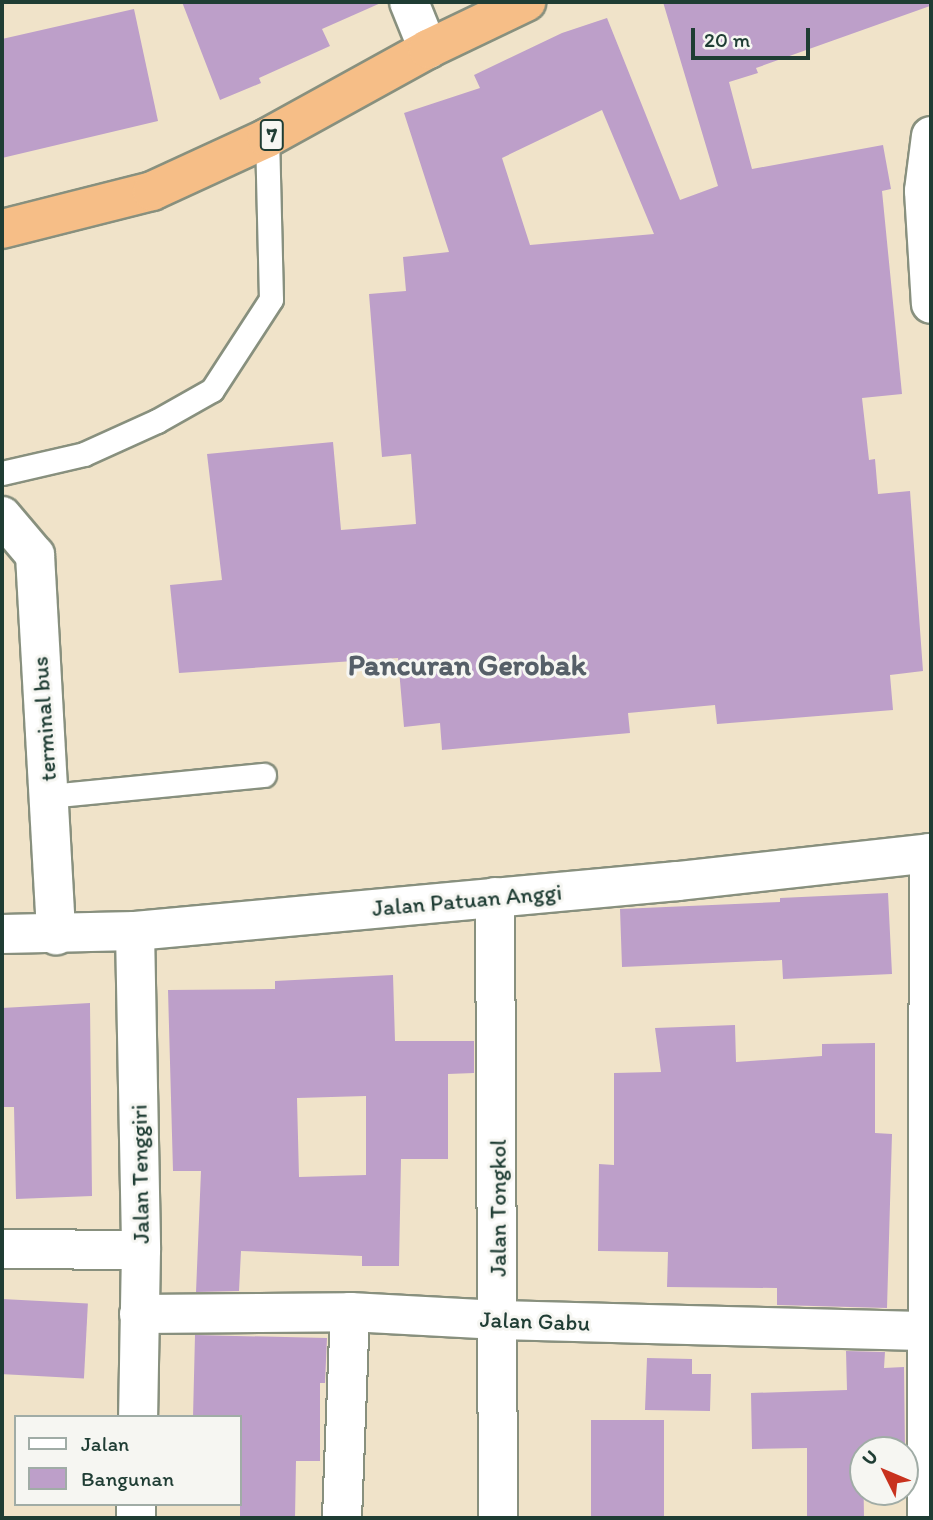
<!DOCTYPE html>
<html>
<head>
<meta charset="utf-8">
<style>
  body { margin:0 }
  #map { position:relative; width:933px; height:1520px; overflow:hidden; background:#f0e3c9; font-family:Itim,sans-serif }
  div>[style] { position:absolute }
  .building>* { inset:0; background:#bd9fc9; transform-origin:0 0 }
  .roads { filter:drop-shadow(2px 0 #88907e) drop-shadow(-2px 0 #88907e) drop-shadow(0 2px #88907e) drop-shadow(0 -2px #88907e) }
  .service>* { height:23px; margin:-11.5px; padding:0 11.5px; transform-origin:11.5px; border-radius:11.5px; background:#fff }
  .minor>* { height:38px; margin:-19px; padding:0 19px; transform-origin:19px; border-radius:19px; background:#fff }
  .trunk>* { height:38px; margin:-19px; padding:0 19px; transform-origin:19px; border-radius:19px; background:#f6be87 }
  span { translate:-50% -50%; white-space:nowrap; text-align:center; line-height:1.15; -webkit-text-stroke:6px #f6f6f2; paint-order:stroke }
  .shield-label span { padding:2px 5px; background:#f6f6f2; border:2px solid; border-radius:5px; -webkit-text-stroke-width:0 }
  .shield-label { font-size:21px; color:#1f3d34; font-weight:700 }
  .street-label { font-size:23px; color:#1f3d34 }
  .district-label { font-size:30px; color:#565f68; font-weight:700 }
  .frame { position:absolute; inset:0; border:4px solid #1f3d34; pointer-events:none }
  .legend { position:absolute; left:14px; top:1415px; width:228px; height:91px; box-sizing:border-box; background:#f6f6f2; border:2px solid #a0aca6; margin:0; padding:9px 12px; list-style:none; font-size:21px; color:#1f3d34 }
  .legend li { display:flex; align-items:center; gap:14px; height:35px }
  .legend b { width:35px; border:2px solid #a0aca6 }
  .north { position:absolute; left:849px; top:1436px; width:70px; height:70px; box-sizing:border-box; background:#f6f6f2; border:2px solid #a0aca6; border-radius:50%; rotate:313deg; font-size:19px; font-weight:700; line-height:28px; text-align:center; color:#1f3d34 }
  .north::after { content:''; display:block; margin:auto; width:24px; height:32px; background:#c8321e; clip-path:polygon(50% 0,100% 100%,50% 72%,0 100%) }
  .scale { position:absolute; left:691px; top:28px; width:119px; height:32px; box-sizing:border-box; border:4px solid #1f3d34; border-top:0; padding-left:9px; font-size:21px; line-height:24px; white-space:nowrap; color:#1f3d34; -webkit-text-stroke:5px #f6f6f2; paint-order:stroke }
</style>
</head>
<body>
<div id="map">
  <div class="building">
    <i style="clip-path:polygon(182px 2px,383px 2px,322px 29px,330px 46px,259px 78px,261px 83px,220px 100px)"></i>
    <i style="clip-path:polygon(evenodd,663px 2px,929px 2px,930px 6px,756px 68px,758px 73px,729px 82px,752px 169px,883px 145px,891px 189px,882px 191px,902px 394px,862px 398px,869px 460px,875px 459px,878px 494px,910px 491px,923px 671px,890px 675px,893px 710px,717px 724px,715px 705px,628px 713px,630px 733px,442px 750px,440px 723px,404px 727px,398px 658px,179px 673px,170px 585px,222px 580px,207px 454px,333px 442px,341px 530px,416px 524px,411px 454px,382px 457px,369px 294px,406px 291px,403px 257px,449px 252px,404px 113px,480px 88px,474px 75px,562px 33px,607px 18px,680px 200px,718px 186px,663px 2px,602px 110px,654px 234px,530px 245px,502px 158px,602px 110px)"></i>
    <i style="clip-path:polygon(134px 9px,158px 121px,2px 158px,2px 39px)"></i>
    <i style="clip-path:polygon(888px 893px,892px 974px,783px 979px,782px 960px,622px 967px,620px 909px,780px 902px,780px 898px)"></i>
    <i style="clip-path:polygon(evenodd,393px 975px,395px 1041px,474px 1041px,474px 1073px,448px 1074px,448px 1159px,401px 1159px,399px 1266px,362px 1266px,362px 1256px,241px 1251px,239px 1291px,196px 1292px,201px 1171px,173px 1171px,168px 990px,275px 989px,275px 981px,393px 975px,366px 1096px,366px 1175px,299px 1177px,297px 1098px,366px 1096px)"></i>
    <i style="clip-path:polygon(90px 1003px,92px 1196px,16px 1199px,14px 1107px,2px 1107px,2px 1008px)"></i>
    <i style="clip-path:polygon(735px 1025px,736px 1062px,822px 1056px,822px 1044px,875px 1043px,875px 1133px,892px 1134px,887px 1308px,777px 1305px,777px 1288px,667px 1287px,668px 1252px,598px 1251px,599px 1164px,614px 1165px,614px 1073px,661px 1072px,655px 1028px)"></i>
    <i style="left:2px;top:1299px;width:86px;height:75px;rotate:3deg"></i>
    <i style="clip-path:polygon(195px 1335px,327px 1338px,325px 1383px,320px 1383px,320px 1461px,296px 1461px,295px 1518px,240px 1518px,240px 1417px,193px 1417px)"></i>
    <i style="clip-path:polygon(846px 1351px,885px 1352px,884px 1368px,904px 1367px,905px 1453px,905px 1450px,863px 1450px,864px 1518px,807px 1518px,807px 1448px,752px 1449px,751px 1393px,847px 1390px)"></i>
    <i style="clip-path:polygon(647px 1358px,692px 1359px,692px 1374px,711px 1374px,710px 1411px,645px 1410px)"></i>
    <i style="left:591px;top:1420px;width:73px;height:98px"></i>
  </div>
  <div class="roads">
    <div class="service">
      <i style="left:2px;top:473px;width:84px;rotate:-13deg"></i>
      <i style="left:84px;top:454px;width:80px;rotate:-24.3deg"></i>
      <i style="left:157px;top:421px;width:63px;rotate:-29.4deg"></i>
      <i style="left:212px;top:390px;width:108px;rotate:-57deg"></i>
      <i style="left:271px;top:299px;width:161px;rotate:-91.4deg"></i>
      <i style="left:49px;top:796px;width:216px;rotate:-5.6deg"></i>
    </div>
    <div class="minor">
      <i style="left:409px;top:2px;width:51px;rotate:68deg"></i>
      <i style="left:931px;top:136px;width:55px;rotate:97.3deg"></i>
      <i style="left:924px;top:191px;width:113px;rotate:86.5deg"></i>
      <i style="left:2px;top:516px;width:51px;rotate:49.8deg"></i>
      <i style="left:35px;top:555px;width:381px;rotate:86.8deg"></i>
      <i style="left:495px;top:897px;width:621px;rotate:89.72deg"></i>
      <i style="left:135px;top:931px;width:319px;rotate:88.9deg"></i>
      <i style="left:141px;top:1250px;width:167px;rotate:91deg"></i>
      <i style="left:2px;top:934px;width:133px;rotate:-1.3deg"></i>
      <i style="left:135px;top:931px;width:545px;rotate:-5.26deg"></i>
      <i style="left:678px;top:881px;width:255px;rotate:-6.3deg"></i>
      <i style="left:2px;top:1249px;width:139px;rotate:0.4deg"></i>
      <i style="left:139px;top:1314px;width:211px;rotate:-0.5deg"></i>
      <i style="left:350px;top:1312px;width:149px;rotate:3.1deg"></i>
      <i style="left:499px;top:1320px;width:432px;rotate:1.5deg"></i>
      <i style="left:136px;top:1518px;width:14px;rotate:-90deg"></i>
      <i style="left:342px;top:1518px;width:206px;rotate:-87.8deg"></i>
      <i style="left:927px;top:1518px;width:665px;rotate:-89.83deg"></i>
    </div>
    <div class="trunk">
      <i style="left:2px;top:229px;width:155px;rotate:-14.2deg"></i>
      <i style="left:152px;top:191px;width:127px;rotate:-24.7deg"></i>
      <i style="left:267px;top:138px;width:184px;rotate:-28.9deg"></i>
      <i style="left:428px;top:49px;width:109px;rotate:-25.6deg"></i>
    </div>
  </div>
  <div class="shield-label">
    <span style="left:272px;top:135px">7</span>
  </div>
  <div class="street-label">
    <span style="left:44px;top:719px;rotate:-94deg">terminal bus</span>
    <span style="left:467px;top:900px;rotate:-5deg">Jalan Patuan Anggi</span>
    <span style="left:140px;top:1174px;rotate:-91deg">Jalan Tenggiri</span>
    <span style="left:498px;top:1208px;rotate:-90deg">Jalan Tongkol</span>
    <span style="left:535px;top:1321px;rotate:2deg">Jalan Gabu</span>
  </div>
  <div class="district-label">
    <span style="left:467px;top:665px">Pancuran Gerobak</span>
  </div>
  <div class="frame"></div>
  <ul class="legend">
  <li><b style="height:9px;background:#fff"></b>Jalan</li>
  <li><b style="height:19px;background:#bd9fc9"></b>Bangunan</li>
  </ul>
  <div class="north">U</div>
  <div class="scale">20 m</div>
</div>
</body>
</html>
